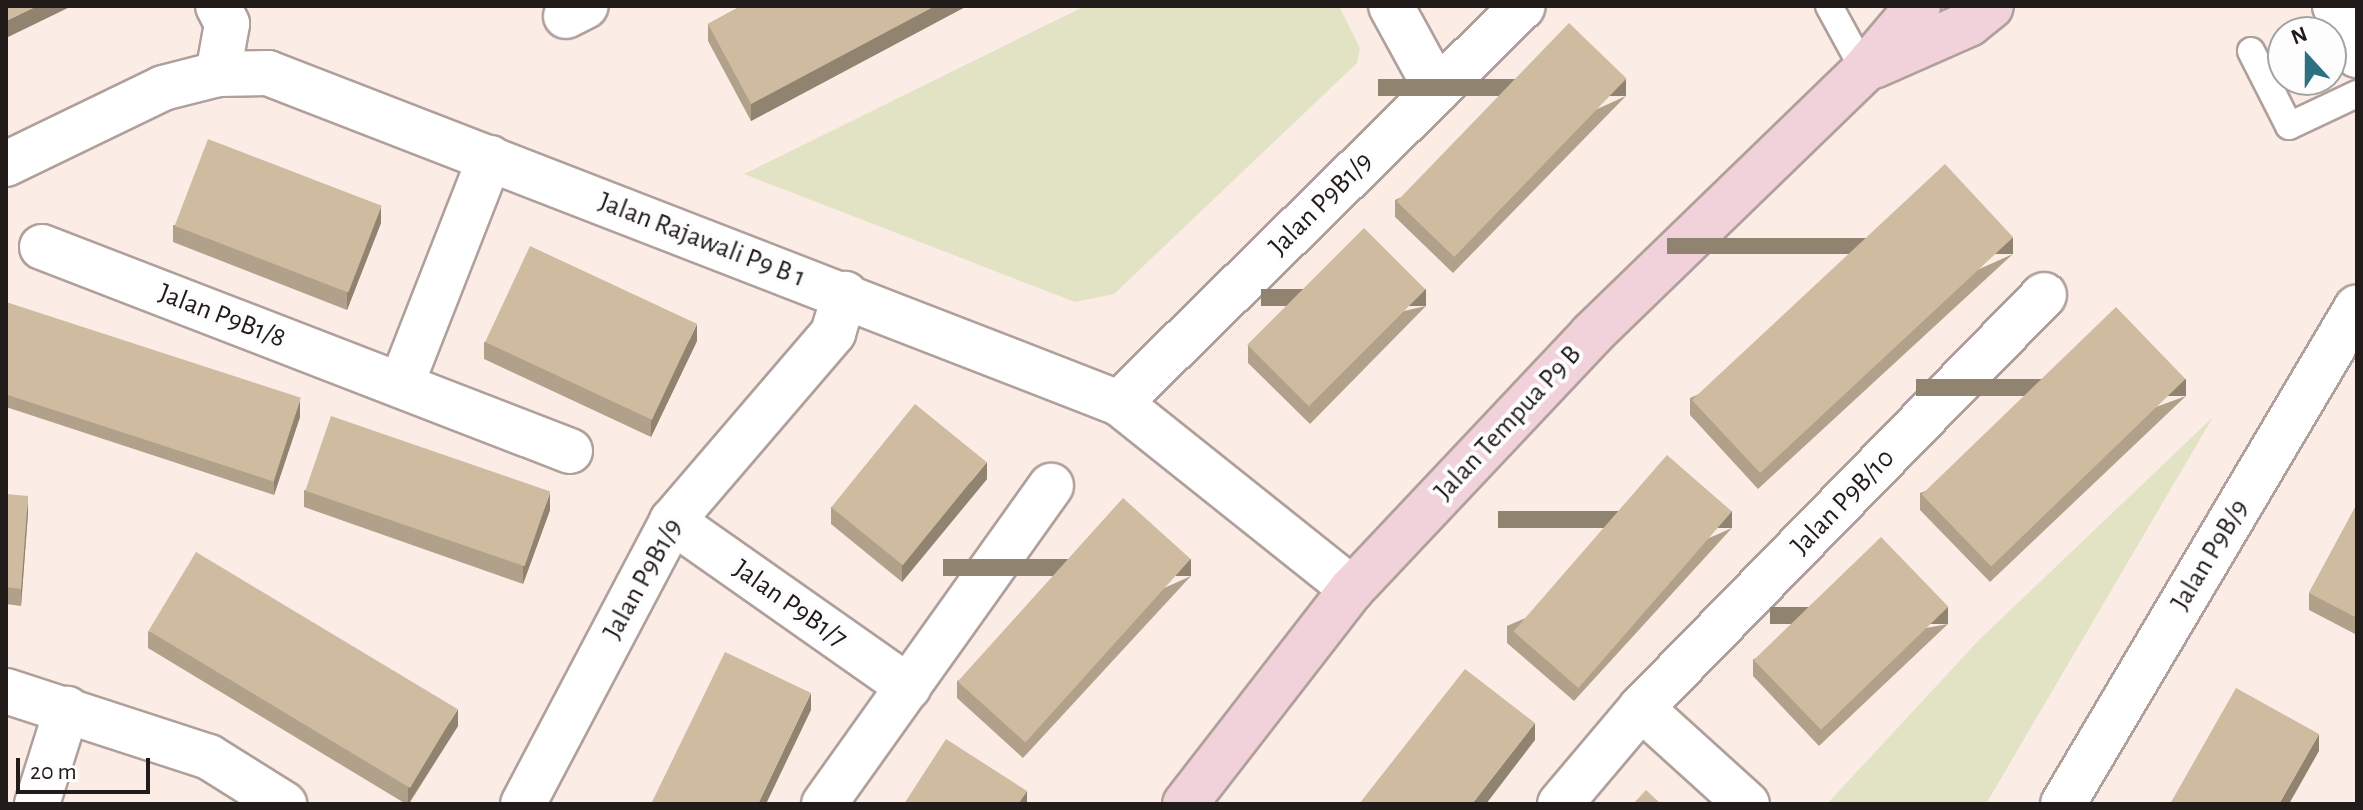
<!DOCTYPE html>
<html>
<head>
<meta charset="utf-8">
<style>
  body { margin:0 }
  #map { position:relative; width:2363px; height:810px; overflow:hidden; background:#fcece6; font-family:"Alegreya Sans",sans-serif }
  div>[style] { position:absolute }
  .green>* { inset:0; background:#e1e3c4 }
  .roads { filter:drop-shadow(2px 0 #b0a09b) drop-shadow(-2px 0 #b0a09b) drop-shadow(0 2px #b0a09b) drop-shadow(0 -2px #b0a09b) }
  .lane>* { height:26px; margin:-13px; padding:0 13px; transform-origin:13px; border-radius:13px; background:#fff }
  .street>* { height:44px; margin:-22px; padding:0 22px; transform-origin:22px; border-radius:22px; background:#fff }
  .secondary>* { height:44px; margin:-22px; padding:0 22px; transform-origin:22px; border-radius:22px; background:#f2d2da }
  .wall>* { inset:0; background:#b1a18a }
  .shaded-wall>* { inset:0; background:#908370; transform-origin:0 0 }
  .building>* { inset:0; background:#cebba0; transform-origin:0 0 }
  span { translate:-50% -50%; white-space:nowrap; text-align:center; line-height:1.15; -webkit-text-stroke:8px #fdfdfd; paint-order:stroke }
  .street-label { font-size:28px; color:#211c19 }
  .frame { position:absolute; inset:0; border:8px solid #211c19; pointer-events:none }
  .north { position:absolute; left:2267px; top:16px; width:80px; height:80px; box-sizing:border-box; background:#fdfdfd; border:2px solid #a5a3a2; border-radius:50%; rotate:339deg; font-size:22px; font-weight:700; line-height:32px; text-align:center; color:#211c19 }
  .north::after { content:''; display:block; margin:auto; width:28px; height:36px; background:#2c7181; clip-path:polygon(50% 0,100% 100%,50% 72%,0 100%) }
  .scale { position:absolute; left:16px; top:758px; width:134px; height:36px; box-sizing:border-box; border:4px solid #211c19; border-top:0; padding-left:10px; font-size:24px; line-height:28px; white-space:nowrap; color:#211c19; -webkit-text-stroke:6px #fdfdfd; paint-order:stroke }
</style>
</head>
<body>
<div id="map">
  <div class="green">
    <i style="clip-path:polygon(1085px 6px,1339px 6px,1360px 48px,1357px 63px,1114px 294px,1075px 302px,744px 174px)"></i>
    <i style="clip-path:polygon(2213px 417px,1986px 804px,1827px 804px,1979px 640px)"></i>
  </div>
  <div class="roads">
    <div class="lane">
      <i style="left:1829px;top:6px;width:73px;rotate:61.3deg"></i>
      <i style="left:2251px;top:51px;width:84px;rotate:63.1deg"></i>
      <i style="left:2289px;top:126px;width:75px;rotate:-25.2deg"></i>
    </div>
    <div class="street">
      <i style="left:218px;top:6px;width:20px;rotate:63deg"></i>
      <i style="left:227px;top:24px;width:51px;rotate:100.2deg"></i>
      <i style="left:1391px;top:6px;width:96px;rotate:61.3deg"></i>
      <i style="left:2335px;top:6px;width:54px;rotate:65.8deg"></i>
      <i style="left:566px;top:16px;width:22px;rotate:-27deg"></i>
      <i style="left:6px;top:164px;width:174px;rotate:-25.8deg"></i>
      <i style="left:163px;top:88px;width:57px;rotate:-14.3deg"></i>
      <i style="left:218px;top:74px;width:50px;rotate:-1.1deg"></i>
      <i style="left:268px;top:73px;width:913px;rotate:21.2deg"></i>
      <i style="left:1119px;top:403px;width:298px;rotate:38.6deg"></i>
      <i style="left:42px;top:247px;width:566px;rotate:21.12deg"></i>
      <i style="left:401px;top:385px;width:244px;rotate:-68.6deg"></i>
      <i style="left:1119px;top:403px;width:566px;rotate:-44.5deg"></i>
      <i style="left:672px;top:521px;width:289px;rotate:35.1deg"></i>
      <i style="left:6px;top:691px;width:213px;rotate:18deg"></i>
      <i style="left:209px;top:757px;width:89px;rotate:32.1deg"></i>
      <i style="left:1641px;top:708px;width:143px;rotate:42.2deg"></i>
      <i style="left:37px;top:804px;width:100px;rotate:-72.5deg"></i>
      <i style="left:523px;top:804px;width:320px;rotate:-62.2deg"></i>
      <i style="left:672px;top:521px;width:248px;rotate:-49.4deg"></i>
      <i style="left:833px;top:333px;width:41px;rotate:-72.9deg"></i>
      <i style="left:824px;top:804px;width:391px;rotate:-54.5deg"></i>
      <i style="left:1560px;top:804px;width:126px;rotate:-49.8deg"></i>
      <i style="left:1641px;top:708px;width:577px;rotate:-45.7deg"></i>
      <i style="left:2063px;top:804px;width:577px;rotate:-59.39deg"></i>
    </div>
    <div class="secondary">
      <i style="left:1874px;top:66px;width:104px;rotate:-23.9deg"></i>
      <i style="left:1969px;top:24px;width:28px;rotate:-39deg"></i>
      <i style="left:1185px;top:804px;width:272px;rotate:-52.2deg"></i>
      <i style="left:1352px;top:589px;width:350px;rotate:-46.7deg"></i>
      <i style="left:1592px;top:334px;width:379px;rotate:-44.1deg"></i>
      <i style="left:1864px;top:70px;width:84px;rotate:-49.8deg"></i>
    </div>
  </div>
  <div class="wall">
    <i style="clip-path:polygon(741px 6px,967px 6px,751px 121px,708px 41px,708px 24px)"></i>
    <i style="clip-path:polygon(1626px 96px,1453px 273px,1395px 217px,1395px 200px)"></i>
    <i style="clip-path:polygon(381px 223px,347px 310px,173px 242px,173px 225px)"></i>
    <i style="clip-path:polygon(2013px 254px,1758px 489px,1690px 415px,1690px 398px)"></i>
    <i style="clip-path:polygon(6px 302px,300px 417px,274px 495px,6px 407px)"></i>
    <i style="clip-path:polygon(1426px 306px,1310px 424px,1248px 363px,1248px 346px)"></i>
    <i style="clip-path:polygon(697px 341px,651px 437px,484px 359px,484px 342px)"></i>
    <i style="clip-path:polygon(2186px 396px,1990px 582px,1920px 510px,1920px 493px)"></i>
    <i style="clip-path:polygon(987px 479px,902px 582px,831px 524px,831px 507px)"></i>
    <i style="clip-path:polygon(304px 490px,550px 510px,523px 584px,304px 507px)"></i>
    <i style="clip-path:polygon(6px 494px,28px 513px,21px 606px,6px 604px)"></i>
    <i style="clip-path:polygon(2357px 504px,2357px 635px,2309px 610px,2309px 593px)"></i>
    <i style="clip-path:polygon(1732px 528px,1574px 701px,1507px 643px,1507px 626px)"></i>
    <i style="clip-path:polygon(1191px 576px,1023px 758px,957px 698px,957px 681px)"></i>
    <i style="clip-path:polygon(1948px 624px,1819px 746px,1753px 676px,1753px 659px)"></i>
    <i style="clip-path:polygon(148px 631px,458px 726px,409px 804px,406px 804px,148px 648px)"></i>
  </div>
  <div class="shaded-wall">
    <i style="clip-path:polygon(37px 6px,72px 6px,6px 38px,6px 21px)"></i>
    <i style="clip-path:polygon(935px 6px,967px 6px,751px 121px,751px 104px)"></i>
    <i style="left:1626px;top:79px;width:17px;height:248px;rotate:90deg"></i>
    <i style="clip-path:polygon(381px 206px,381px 223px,347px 310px,347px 293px)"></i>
    <i style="left:2013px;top:238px;width:16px;height:346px;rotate:90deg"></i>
    <i style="left:1426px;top:289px;width:17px;height:165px;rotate:90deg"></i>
    <i style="clip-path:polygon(697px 324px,697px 341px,651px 437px,651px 420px)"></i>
    <i style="left:2186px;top:379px;width:17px;height:270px;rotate:90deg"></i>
    <i style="clip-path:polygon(300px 400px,300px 417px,274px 495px,274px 478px)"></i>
    <i style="clip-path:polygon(987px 462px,987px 479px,902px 582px,902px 565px)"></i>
    <i style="clip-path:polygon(550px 493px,550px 510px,523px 584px,523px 567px)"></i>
    <i style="clip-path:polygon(28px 496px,28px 513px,21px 606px,21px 589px)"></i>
    <i style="left:1732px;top:511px;width:17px;height:234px;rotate:90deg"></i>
    <i style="left:1191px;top:559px;width:17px;height:248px;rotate:90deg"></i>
    <i style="left:1948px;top:607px;width:17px;height:178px;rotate:90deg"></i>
    <i style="clip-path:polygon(811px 693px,811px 710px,766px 804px,758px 804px)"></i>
    <i style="clip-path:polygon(458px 709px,458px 726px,408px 804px,408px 788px)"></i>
    <i style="clip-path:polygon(1535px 723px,1535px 740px,1486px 804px,1472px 804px)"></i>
    <i style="clip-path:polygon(2319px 734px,2319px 751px,2289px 804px,2279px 804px)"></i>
    <i style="clip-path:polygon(1027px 791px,1027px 804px,1018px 804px)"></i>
  </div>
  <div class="building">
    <i style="clip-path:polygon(6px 6px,37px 6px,6px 21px)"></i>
    <i style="clip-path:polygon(741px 6px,935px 6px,751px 104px,708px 24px)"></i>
    <i style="left:1569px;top:23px;width:80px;height:248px;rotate:44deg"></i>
    <i style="left:208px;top:139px;width:186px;height:93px;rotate:21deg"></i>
    <i style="left:1945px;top:164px;width:100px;height:346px;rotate:47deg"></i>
    <i style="left:1364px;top:228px;width:87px;height:165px;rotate:45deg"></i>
    <i style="left:530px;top:246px;width:184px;height:106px;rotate:25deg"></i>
    <i style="left:6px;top:302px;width:310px;height:88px;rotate:18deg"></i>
    <i style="left:2116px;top:307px;width:100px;height:270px;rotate:46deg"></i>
    <i style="left:915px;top:404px;width:92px;height:133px;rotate:39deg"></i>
    <i style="left:331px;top:416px;width:232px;height:79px;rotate:19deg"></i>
    <i style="left:1667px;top:455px;width:86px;height:234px;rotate:41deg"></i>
    <i style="clip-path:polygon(6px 494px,28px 496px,21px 589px,6px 587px)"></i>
    <i style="left:1123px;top:498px;width:91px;height:247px;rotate:42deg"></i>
    <i style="clip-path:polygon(2357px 504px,2357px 618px,2309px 593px)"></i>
    <i style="left:1881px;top:537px;width:97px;height:177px;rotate:46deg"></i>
    <i style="left:196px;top:552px;width:305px;height:92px;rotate:31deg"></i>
    <i style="clip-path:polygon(725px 652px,811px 693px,758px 804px,651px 804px)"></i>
    <i style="clip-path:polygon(1465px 669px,1535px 723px,1472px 804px,1359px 804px)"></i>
    <i style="clip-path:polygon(2236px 688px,2319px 734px,2279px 804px,2170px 804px)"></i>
    <i style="clip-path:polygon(946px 739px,1027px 791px,1018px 804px,904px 804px)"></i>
    <i style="clip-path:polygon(1646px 790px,1661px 804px,1633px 804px)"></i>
  </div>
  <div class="street-label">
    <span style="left:1321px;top:204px;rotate:-45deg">Jalan P9B1/9</span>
    <span style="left:702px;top:240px;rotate:21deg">Jalan Rajawali P9 B 1</span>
    <span style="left:222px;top:316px;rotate:21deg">Jalan P9B1/8</span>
    <span style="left:1508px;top:423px;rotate:-47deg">Jalan Tempua P9 B</span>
    <span style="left:1843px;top:502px;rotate:-46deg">Jalan P9B/10</span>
    <span style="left:2210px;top:555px;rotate:-59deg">Jalan P9B/9</span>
    <span style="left:643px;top:579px;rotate:-61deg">Jalan P9B1/9</span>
    <span style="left:790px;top:604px;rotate:35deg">Jalan P9B1/7</span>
  </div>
  <div class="frame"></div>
  <div class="north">N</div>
  <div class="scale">20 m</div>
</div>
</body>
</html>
